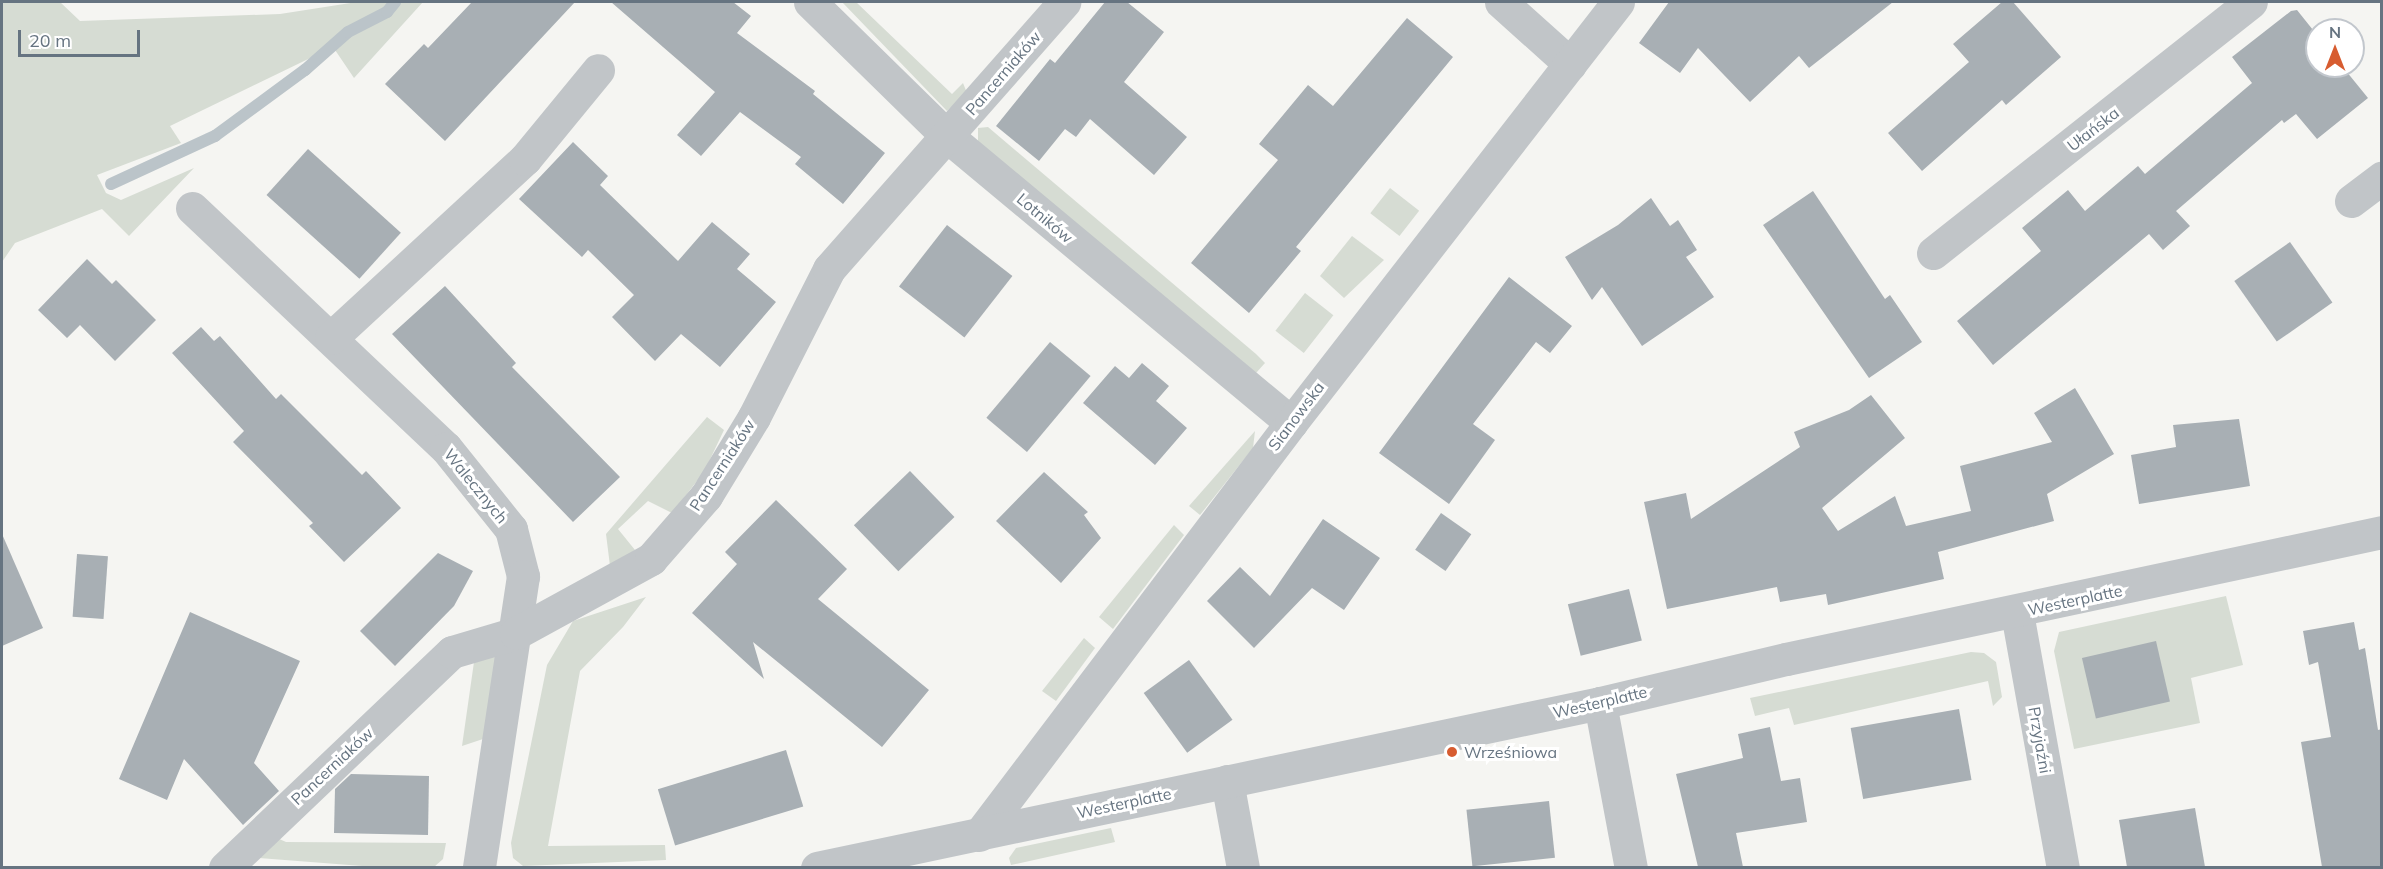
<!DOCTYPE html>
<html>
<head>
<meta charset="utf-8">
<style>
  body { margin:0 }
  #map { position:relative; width:2383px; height:869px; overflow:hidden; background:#f5f5f2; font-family:Mulish,sans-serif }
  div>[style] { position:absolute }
  .green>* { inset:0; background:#d6dcd3; transform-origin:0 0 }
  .stream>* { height:12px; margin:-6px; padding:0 6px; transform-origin:6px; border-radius:6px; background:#bbc4c9 }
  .building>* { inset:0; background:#a8afb4; transform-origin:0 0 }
  .minor>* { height:33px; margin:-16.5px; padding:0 16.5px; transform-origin:16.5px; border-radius:16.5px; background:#c1c5c8 }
  .dots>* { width:16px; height:16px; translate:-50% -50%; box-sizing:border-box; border:3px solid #fff; border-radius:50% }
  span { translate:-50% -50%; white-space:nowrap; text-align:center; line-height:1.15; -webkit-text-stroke:6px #fff; paint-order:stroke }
  .street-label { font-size:16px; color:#667481 }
  .poi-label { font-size:16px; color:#667481 }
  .left { translate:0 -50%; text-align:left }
  .frame { position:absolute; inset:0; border:3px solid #667481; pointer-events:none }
  .north { position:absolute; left:2305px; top:18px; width:60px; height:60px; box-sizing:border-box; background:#fff; border:2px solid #c2c7cd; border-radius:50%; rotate:0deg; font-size:16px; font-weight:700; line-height:24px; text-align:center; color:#667481 }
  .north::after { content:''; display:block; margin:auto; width:21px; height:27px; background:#d75c30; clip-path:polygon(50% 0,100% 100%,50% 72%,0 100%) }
  .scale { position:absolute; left:18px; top:30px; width:122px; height:27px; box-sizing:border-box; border:3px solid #667481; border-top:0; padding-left:8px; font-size:18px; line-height:21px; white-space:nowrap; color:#667481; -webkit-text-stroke:4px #fff; paint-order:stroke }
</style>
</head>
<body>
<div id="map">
  <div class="green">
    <i style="clip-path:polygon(2px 2px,60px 2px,80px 21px,280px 14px,357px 2px,423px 2px,354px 78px,333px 47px,170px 126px,181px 143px,97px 175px,106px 193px,121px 200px,194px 168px,129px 236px,102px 209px,15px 243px,2px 262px)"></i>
    <i style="clip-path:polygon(842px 2px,856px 2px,952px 94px,963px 83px,967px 93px,947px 111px)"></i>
    <i style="clip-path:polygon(988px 127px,1256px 354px,1265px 363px,1256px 373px,978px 142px,978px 128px)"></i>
    <i style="left:1390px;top:188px;width:37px;height:32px;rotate:38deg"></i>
    <i style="clip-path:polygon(1352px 236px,1384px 260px,1344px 298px,1320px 276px)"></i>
    <i style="left:1305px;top:293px;width:36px;height:48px;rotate:38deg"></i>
    <i style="clip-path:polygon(707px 417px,724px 430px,704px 472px,672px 513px,648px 501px,618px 529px,635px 550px,610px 566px,606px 534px)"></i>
    <i style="clip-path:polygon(1255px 431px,1253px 448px,1200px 515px,1189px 506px)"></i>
    <i style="clip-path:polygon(1174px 525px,1184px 535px,1113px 629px,1099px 617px)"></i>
    <i style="clip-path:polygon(2226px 596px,2243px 665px,2191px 678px,2200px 723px,2074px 749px,2054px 651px,2059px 632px)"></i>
    <i style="clip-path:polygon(646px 597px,623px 627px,580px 671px,548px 846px,665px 845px,666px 860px,523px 866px,513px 858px,511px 843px,547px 665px,573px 621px)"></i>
    <i style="clip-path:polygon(1084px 638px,1095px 648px,1056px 701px,1042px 691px)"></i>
    <i style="clip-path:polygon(1971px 652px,1984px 653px,1996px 662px,2002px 697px,1993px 706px,1988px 681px,1794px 725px,1789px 708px,1755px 716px,1750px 698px)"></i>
    <i style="clip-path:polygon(499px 655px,483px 739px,462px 746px,474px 662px)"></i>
    <i style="clip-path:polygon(1111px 828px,1115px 842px,1011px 865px,1009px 858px,1016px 848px)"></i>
    <i style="clip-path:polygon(277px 838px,286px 842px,446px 843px,443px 859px,434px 867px,375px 867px,259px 858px)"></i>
  </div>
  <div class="stream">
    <i style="left:111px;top:184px;width:115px;rotate:-24.8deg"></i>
    <i style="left:215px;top:136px;width:112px;rotate:-36.3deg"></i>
    <i style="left:305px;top:70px;width:57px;rotate:-41.5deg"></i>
    <i style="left:348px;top:32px;width:44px;rotate:-27.1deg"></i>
    <i style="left:387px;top:12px;width:13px;rotate:-51deg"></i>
  </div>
  <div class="building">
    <i style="clip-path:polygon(472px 2px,575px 2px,445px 141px,385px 84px,424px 44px,428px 48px)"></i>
    <i style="clip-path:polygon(611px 2px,733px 2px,751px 16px,737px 33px,815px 91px,813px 94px,885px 153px,843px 204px,795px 164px,801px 157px,740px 112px,701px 156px,677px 135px,715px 92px)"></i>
    <i style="clip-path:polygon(1105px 2px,1127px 2px,1164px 32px,1124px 82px,1187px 137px,1154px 175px,1090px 119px,1076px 137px,1065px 129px,1039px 161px,996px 126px,1050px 59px,1055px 63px)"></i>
    <i style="clip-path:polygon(1669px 2px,1893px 2px,1809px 68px,1799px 56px,1750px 102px,1698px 48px,1680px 73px,1639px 43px)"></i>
    <i style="clip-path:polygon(2002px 2px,2013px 2px,2061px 57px,2006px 105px,2002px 100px,1922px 171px,1888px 133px,1969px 62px,1953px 44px)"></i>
    <i style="clip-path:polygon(2297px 10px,2317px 35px,2317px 66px,2342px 66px,2368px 98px,2317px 139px,2296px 114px,2284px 123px,2282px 120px,2176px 211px,2190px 226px,2163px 250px,2149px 234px,1993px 365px,1957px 321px,2041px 251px,2022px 228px,2068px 190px,2085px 211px,2138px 166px,2145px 174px,2252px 83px,2232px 57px,2291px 11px)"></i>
    <i style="clip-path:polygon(1407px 18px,1453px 57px,1296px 247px,1301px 251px,1249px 313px,1191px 263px,1278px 160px,1259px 144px,1308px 85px,1333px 106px)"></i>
    <i style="clip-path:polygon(573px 142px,608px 176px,600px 185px,678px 261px,712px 222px,750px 254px,737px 269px,776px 302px,720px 367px,681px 334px,655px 361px,612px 317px,634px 295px,588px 250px,582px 257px,519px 199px)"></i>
    <i style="left:308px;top:149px;width:125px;height:62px;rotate:42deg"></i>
    <i style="clip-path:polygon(1813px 191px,1885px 299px,1890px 295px,1922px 342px,1869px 378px,1763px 225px)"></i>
    <i style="clip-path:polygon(1651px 198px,1670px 226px,1678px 220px,1697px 250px,1686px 257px,1714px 297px,1642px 346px,1602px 287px,1592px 300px,1565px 257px,1618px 225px)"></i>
    <i style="left:947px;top:225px;width:83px;height:78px;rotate:38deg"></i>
    <i style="left:2290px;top:242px;width:74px;height:68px;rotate:55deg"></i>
    <i style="clip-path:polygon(87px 259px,112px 284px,116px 280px,156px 320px,115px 361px,80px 325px,67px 338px,38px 310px)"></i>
    <i style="clip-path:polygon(1509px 277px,1572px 326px,1550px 353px,1536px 342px,1473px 424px,1495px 440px,1449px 504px,1379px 453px)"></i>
    <i style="clip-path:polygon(445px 286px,516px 363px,512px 367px,620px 477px,573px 522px,392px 334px)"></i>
    <i style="clip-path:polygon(201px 327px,214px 341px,220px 336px,276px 399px,281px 394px,362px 475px,366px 471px,401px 508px,344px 562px,309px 526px,313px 523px,233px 442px,244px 431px,172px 353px)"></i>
    <i style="left:1050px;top:342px;width:53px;height:99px;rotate:40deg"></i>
    <i style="clip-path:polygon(1142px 363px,1169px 386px,1156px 401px,1187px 428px,1155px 465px,1083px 403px,1115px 366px,1129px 378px)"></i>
    <i style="clip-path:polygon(2075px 388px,2114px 454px,2047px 494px,2054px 521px,1938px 552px,1944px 579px,1828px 605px,1826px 594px,1780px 602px,1777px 587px,1667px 609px,1644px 502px,1686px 493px,1691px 519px,1800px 447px,1794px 432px,1849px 410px,1871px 395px,1905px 438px,1822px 508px,1838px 531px,1895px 496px,1906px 526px,1971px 511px,1960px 466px,2052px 442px,2034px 413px)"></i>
    <i style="clip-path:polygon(2239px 419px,2250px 486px,2139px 504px,2131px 455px,2176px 447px,2173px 425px)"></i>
    <i style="left:910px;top:471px;width:64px;height:78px;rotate:46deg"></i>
    <i style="clip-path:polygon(1044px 472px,1088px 512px,1084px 515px,1101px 538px,1061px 583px,996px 521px)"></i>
    <i style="clip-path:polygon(776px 500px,847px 569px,818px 599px,929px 690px,882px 747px,753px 642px,764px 679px,692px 613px,737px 564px,725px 552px)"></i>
    <i style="left:1441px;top:513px;width:37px;height:45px;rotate:35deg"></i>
    <i style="clip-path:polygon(1323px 519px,1380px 558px,1344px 610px,1312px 588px,1254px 648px,1207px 601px,1240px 567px,1270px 596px)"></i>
    <i style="clip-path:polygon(2px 534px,43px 628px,2px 646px)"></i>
    <i style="clip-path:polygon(438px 553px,473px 571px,454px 606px,395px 666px,360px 631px)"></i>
    <i style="left:77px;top:554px;width:31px;height:63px;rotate:4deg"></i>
    <i style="left:1629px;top:589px;width:53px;height:63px;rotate:76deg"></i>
    <i style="clip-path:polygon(190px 612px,300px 661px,254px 763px,279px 791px,243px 825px,184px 759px,167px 800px,119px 779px)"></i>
    <i style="clip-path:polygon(2354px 622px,2359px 650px,2365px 648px,2378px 730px,2382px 729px,2382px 867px,2322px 867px,2301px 742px,2331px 737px,2318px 662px,2309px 665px,2303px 631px)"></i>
    <i style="left:2156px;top:641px;width:62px;height:76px;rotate:77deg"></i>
    <i style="left:1189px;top:660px;width:74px;height:56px;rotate:54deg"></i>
    <i style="left:1959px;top:709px;width:72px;height:110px;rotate:80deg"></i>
    <i style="clip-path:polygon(1770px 727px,1781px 781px,1800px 778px,1807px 822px,1736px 833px,1743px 867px,1698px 867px,1676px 774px,1743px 758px,1738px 734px)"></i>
    <i style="left:786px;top:750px;width:59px;height:134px;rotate:73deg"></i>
    <i style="clip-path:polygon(351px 774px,429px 776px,428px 835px,334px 833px,335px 789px)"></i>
    <i style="left:1549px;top:801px;width:57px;height:83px;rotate:84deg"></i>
    <i style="clip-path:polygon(2195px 808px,2205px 867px,2127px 867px,2119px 820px)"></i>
  </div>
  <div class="minor">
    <i style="left:810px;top:2px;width:192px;rotate:44.4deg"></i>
    <i style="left:947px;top:136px;width:448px;rotate:39.8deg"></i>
    <i style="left:1501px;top:2px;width:93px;rotate:41.9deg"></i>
    <i style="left:2351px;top:201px;width:39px;rotate:-37deg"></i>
    <i style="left:192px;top:208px;width:349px;rotate:43.4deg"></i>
    <i style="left:446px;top:448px;width:104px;rotate:51.3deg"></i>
    <i style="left:511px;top:529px;width:49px;rotate:75.7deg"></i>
    <i style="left:523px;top:576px;width:295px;rotate:98.6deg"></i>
    <i style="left:1933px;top:253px;width:405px;rotate:-38.3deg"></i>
    <i style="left:331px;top:338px;width:264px;rotate:-42.7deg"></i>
    <i style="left:525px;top:159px;width:115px;rotate:-50.6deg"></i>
    <i style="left:2017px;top:613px;width:259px;rotate:79.8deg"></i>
    <i style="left:1600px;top:703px;width:168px;rotate:79.4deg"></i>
    <i style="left:1227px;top:781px;width:88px;rotate:79.6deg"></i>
    <i style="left:979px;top:835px;width:517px;rotate:-52.86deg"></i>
    <i style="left:1291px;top:423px;width:533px;rotate:-52.16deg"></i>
    <i style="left:225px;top:868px;width:313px;rotate:-43.6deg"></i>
    <i style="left:452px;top:652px;width:67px;rotate:-16.5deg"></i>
    <i style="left:516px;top:633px;width:154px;rotate:-28.7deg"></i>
    <i style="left:651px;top:559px;width:84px;rotate:-48.9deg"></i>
    <i style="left:706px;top:496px;width:92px;rotate:-58.7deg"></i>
    <i style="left:754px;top:417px;width:166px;rotate:-63.1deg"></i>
    <i style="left:829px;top:269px;width:356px;rotate:-48.6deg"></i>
    <i style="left:817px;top:868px;width:800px;rotate:-11.9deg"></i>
    <i style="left:1600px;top:703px;width:191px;rotate:-13.3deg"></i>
    <i style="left:1786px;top:659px;width:609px;rotate:-12.03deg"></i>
  </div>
  <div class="dots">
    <i style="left:1452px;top:752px;background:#d75c30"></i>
  </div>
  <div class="street-label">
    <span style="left:1003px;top:73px;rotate:-49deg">Pancerniaków</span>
    <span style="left:2093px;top:129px;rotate:-38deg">Ułańska</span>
    <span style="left:1045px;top:218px;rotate:40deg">Lotników</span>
    <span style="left:1296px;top:416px;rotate:-53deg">Sianowska</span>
    <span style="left:722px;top:465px;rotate:-57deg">Pancerniaków</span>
    <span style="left:476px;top:486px;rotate:51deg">Walecznych</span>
    <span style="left:2075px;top:600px;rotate:-12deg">Westerplatte</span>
    <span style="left:1600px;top:702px;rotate:-13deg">Westerplatte</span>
    <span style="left:2040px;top:740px;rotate:80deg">Przyjaźni</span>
    <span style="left:332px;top:766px;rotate:-43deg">Pancerniaków</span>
    <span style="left:1124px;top:803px;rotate:-12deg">Westerplatte</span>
  </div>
  <div class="poi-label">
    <span class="left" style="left:1464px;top:752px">Wrześniowa</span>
  </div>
  <div class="frame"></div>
  <div class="north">N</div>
  <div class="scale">20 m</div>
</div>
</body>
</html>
